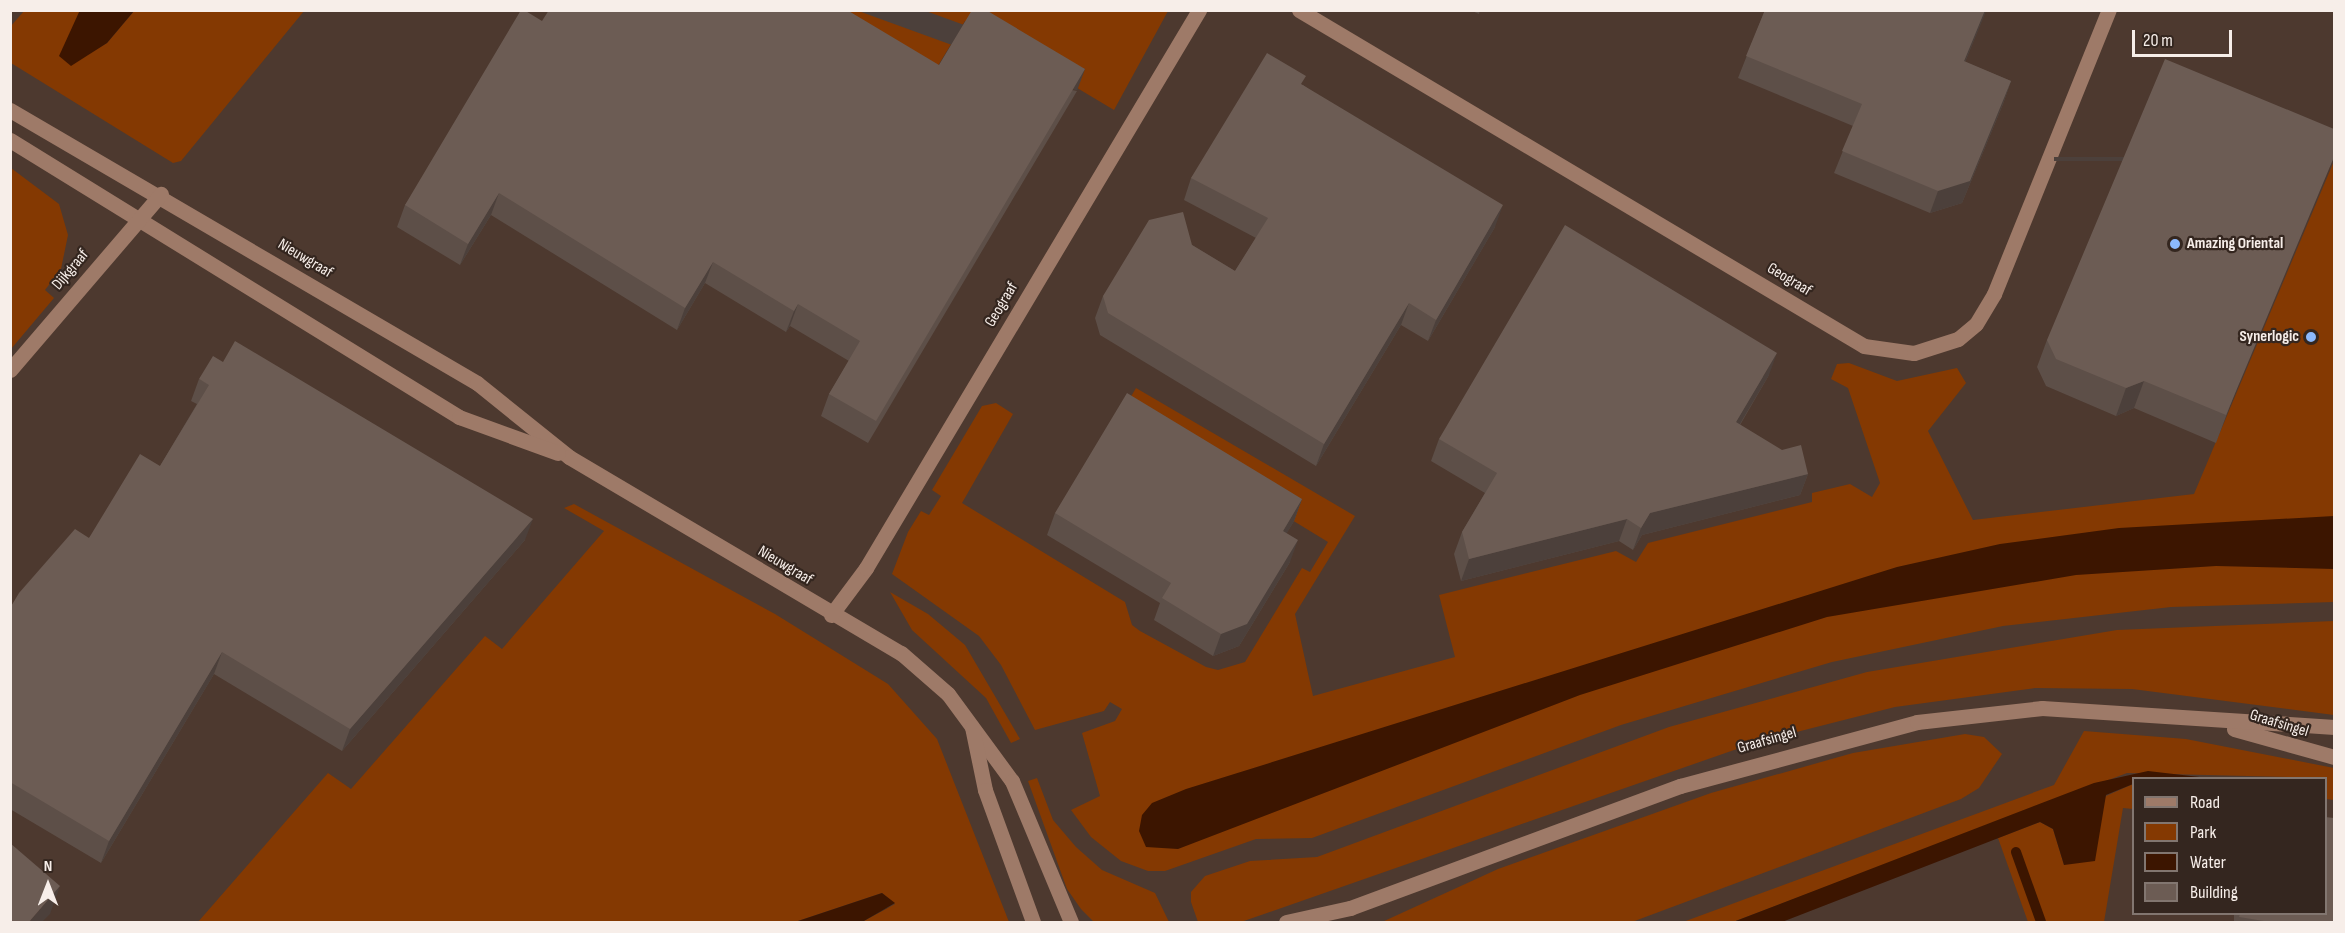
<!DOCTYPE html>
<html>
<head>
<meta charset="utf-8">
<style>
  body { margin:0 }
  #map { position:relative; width:2345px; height:933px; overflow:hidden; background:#3e3028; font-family:"Sofia Sans Condensed",sans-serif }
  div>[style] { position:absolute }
  .built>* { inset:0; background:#4d392f }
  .green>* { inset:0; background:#843902 }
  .water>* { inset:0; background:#3c1500 }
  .stream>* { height:10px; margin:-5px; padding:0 5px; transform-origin:5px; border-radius:5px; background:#3c1500 }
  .minor>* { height:15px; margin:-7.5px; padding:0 7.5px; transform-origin:7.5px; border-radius:7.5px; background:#9e7a68 }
  .wall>* { inset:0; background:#5d4f48; transform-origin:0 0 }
  .shaded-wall>* { inset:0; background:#4c403b; transform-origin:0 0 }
  .building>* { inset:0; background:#6c5c54 }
  .dots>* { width:16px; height:16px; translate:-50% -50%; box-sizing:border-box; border:3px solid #34261f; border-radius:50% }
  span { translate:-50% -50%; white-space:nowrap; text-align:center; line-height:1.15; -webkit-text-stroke:4.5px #34261f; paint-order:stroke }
  .poi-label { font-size:16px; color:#f7eee9; font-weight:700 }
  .left { translate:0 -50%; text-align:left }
  .right { translate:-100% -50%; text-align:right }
  .street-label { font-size:16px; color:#f7eee9 }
  .frame { position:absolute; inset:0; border:12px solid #f7eee9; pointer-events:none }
  .legend { position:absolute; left:2132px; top:777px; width:195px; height:138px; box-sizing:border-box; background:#34261f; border:2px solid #827670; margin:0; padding:8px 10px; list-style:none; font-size:18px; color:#f7eee9 }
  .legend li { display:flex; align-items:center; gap:12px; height:30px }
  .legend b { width:30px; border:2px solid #827670 }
  .north { position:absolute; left:18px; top:855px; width:60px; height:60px; -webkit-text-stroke:4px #34261f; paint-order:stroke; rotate:0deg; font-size:16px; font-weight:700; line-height:24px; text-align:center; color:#f7eee9 }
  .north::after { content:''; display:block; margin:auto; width:21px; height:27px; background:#f7eee9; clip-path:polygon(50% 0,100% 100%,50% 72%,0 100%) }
  .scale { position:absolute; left:2132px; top:30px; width:100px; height:27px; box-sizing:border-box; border:3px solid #f7eee9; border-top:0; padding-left:8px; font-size:18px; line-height:21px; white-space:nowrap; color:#f7eee9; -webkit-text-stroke:4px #34261f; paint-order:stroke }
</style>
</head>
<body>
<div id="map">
  <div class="built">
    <i style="clip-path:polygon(evenodd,10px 11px,2334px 11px,2334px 922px,982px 922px,969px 884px,839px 922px,11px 922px,10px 11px,2134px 778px,2326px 778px,2326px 914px,2134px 914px,2134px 778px)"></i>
  </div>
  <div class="green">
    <i style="clip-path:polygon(24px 11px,80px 11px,61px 54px,73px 63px,107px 43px,134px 11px,304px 11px,181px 161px,173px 163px,11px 63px,11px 26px)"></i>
    <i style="clip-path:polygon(815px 11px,1168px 11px,1114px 110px,965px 21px,930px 79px)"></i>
    <i style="clip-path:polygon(2334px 161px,2334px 602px,2171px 607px,2003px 626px,1832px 662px,1621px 725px,1312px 838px,1256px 839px,1165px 871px,1148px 871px,1121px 861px,1091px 837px,1071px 810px,1100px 796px,1082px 733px,1115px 721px,1122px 709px,1110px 702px,1104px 711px,1035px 730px,1001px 665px,979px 636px,892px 574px,908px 532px,921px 511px,929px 515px,941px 496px,932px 490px,982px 406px,996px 403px,1013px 414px,962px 503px,1125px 602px,1132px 625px,1140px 631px,1206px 667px,1218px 670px,1245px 662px,1302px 568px,1310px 572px,1328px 542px,1120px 415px,1136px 388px,1355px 516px,1295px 614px,1313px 696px,1455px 657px,1439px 595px,1616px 551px,1636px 562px,1648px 543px,1812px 502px,1812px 493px,1850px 484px,1872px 497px,1880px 483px,1848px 388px,1831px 379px,1837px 364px,1849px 363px,1897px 381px,1957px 368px,1966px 383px,1928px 431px,1973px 520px,2194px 494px)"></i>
    <i style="clip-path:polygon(11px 168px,59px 204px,68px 235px,61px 269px,45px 290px,54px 298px,11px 349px)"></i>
    <i style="clip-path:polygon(574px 504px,775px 614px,888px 684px,937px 739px,1009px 922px,862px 922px,895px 904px,882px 893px,795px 922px,198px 922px,328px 773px,351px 789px,485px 636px,502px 649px,604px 531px,564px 508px)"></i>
    <i style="clip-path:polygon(890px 592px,928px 614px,965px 645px,1020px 739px,1011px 743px,986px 698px,912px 630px)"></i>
    <i style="clip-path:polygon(2334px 621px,2334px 715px,2132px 689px,2035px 688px,1895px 707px,1757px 742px,1241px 922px,1198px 922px,1191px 902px,1191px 892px,1205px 876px,1250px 861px,1317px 857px,1669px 727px,1867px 672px,2117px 630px)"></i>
    <i style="clip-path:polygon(2084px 731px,2186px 739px,2334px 768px,2334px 800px,2326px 799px,2326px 778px,2127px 773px,1733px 922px,1683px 922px,2054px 785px)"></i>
    <i style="clip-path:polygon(1965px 734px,1984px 737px,2002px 754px,1979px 788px,1961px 799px,1632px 922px,1382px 922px,1498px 869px,1711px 793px,1853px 753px)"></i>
    <i style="clip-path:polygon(1037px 778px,1053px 820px,1076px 847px,1102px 870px,1155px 893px,1169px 922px,1094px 922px,1081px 909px,1067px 889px,1028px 781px)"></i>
    <i style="clip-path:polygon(2133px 784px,2133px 809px,2123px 808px,2104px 922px,2028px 922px,1998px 838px,2040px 822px,2053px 829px,2064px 865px,2106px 796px)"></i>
  </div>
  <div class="water">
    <i style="clip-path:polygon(80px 10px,134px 11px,107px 43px,71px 66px,59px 56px)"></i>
    <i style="clip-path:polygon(2334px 516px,2334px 569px,2216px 566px,2076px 575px,1827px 617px,1580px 695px,1178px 849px,1146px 847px,1139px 831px,1142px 815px,1152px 803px,1186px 789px,1897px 567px,2000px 544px,2119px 528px)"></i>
    <i style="clip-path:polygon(2148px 771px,2208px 778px,2134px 778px,2133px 784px,2106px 795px,2095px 861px,2064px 865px,2053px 829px,2040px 822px,1782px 922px,1733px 922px,2094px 783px)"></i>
    <i style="clip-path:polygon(882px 893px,895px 903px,862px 922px,795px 922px)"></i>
  </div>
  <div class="stream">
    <i style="left:2016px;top:852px;width:74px;rotate:70.3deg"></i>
  </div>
  <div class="minor">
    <i style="left:1299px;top:10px;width:657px;rotate:30.74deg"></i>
    <i style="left:1864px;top:346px;width:50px;rotate:8deg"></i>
    <i style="left:1914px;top:353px;width:46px;rotate:-17.7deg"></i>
    <i style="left:1958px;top:339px;width:23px;rotate:-40deg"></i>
    <i style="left:1976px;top:324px;width:35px;rotate:-59deg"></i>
    <i style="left:1994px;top:294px;width:306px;rotate:-68deg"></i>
    <i style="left:10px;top:110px;width:541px;rotate:30.31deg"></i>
    <i style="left:477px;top:383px;width:118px;rotate:38.8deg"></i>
    <i style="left:569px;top:457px;width:386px;rotate:30.6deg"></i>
    <i style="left:901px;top:653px;width:62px;rotate:41.1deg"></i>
    <i style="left:948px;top:694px;width:108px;rotate:53.7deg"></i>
    <i style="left:1012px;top:781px;width:153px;rotate:67.3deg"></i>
    <i style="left:10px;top:140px;width:528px;rotate:31.67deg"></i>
    <i style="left:459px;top:417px;width:105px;rotate:20deg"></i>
    <i style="left:10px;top:370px;width:232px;rotate:-49.4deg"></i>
    <i style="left:831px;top:615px;width:59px;rotate:-53.3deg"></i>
    <i style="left:866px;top:568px;width:650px;rotate:-59.17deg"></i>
    <i style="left:972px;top:727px;width:64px;rotate:78.3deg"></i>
    <i style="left:985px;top:790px;width:140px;rotate:70deg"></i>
    <i style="left:2234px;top:729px;width:104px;rotate:15.6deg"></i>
    <i style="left:1286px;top:922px;width:66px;rotate:-12.3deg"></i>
    <i style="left:1350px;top:908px;width:352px;rotate:-20.3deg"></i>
    <i style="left:1680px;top:786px;width:245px;rotate:-15.1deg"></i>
    <i style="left:1917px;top:722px;width:126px;rotate:-6.4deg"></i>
    <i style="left:2042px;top:708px;width:293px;rotate:3.7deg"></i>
  </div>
  <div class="wall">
    <i style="clip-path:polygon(1470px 10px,1480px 10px,1479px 14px)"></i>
    <i style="clip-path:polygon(1765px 10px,1986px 10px,1965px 62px,2011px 81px,2003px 104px,1962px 203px,1930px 213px,1834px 173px,1853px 126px,1738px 78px)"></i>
    <i style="clip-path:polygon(542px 21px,939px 65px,1077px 91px,868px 443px,821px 416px,829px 394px,849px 361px,790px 326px,786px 332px,705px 283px,677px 330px,491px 215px,460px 265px,397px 227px,405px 205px)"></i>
    <i style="clip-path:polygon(1303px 85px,1495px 227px,1428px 341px,1401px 325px,1316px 466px,1100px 335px,1095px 318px,1103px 296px,1192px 245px,1235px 271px,1256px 238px,1184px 200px,1191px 178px)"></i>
    <i style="clip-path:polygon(2334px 129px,2216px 443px,2134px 408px,2116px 416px,2046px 386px,2037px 367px,2047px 340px)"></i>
    <i style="clip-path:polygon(1769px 375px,1740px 425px,1808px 474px,1800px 495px,1642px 535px,1633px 550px,1619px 541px,1461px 581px,1454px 554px,1462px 532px,1485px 493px,1431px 461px,1439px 439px)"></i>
    <i style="clip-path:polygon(199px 379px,525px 540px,342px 751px,214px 674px,101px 863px,10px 809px,10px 608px,89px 538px,160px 466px,197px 404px,191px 401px)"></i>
    <i style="clip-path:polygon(1302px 499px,1294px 521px,1286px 534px,1290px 562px,1239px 646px,1213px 656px,1154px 620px,1160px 603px,1047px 535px,1055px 513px)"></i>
    <i style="left:2234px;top:914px;width:91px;height:8px"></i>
  </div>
  <div class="shaded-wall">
    <i style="clip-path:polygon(1985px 10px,1986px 10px,1985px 14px,1956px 84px,1964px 61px)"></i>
    <i style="left:1085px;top:69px;width:23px;height:409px;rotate:110deg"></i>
    <i style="clip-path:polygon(2011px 81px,2003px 104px,1962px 203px,1930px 213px,1938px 191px)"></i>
    <i style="left:2334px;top:157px;width:4px;height:280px;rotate:90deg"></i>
    <i style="clip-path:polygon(499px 193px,491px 215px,460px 265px,468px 244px)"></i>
    <i style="clip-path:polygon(1503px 205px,1495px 227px,1428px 341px,1436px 320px)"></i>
    <i style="clip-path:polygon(713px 262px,705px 283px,677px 330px,685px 308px)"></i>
    <i style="clip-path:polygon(1409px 303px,1401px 325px,1316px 466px,1324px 444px)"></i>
    <i style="clip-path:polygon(798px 304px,790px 326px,786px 332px,794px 311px)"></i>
    <i style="clip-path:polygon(1777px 353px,1769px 375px,1728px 444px,1736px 422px)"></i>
    <i style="clip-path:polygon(2144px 381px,2134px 408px,2116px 416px,2126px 388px)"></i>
    <i style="clip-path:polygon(1808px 474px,1800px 495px,1642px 535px,1633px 550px,1641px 528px,1650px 513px)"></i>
    <i style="clip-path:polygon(1302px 499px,1294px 521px,1275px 553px,1283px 531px)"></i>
    <i style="clip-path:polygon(533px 519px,525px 540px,342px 751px,350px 729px)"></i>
    <i style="clip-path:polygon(1627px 519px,1619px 541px,1461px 581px,1469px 559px)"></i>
    <i style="clip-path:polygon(1298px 540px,1290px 562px,1239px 646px,1213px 656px,1221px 634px)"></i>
    <i style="clip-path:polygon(222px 652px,214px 674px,101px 863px,109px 841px)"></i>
    <i style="clip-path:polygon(60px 886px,50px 914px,42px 922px,29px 922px)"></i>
  </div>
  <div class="building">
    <i style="clip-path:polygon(521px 10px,524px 10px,542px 21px,549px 10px,847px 10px,939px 65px,972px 10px,986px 10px,1085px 69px,876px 421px,829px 394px,860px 341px,798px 304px,794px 311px,713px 262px,685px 308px,499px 193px,468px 244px,405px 205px)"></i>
    <i style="clip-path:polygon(1765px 10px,1985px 10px,1964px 61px,2011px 81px,1970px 181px,1938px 191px,1842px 151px,1862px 104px,1746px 56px)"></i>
    <i style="clip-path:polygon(1267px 53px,1306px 76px,1301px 84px,1503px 205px,1436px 320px,1409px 303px,1324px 444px,1108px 313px,1103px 296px,1149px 220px,1183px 212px,1192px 245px,1235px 271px,1268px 218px,1191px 178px)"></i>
    <i style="clip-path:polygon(2165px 59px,2334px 129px,2334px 157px,2226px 415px,2144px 381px,2126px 388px,2056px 359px,2047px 340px)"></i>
    <i style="clip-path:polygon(1565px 225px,1777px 353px,1736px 422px,1782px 450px,1801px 445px,1808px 474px,1650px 513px,1641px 528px,1627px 519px,1469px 559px,1462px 532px,1497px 473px,1439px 439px)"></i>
    <i style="clip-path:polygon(235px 341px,533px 519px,350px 729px,222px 652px,109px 841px,10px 782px,10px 608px,19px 593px,75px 529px,89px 538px,140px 454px,160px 466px,209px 385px,199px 379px,213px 356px,223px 362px)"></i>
    <i style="clip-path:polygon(1127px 393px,1302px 499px,1283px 531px,1298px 540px,1247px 624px,1221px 634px,1162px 598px,1171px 583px,1055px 513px)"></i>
    <i style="clip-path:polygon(2325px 817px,2334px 818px,2334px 922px,2270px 922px,2239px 917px,2240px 914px,2325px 914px)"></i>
    <i style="clip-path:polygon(10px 843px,60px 886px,29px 922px,10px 922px)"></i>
  </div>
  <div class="dots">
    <i style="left:2175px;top:244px;background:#8cb9fc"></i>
    <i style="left:2311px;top:337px;background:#8cb9fc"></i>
  </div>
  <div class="poi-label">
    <span class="left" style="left:2187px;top:244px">Amazing Oriental</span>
    <span class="right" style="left:2299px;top:337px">Synerlogic</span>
  </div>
  <div class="street-label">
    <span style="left:305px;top:259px;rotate:31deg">Nieuwgraaf</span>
    <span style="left:71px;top:270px;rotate:-50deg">Dijkgraaf</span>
    <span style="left:1789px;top:280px;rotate:31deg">Geograaf</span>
    <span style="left:1002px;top:305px;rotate:-59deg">Geograaf</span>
    <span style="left:785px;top:566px;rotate:31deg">Nieuwgraaf</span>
    <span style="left:2279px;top:724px;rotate:17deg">Graafsingel</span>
    <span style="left:1767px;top:741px;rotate:-16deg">Graafsingel</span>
  </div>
  <div class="frame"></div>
  <ul class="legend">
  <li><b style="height:8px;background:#9e7a68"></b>Road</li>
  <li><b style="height:16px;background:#843902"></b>Park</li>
  <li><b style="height:16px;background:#3c1500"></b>Water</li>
  <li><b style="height:16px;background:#6c5c54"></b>Building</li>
  </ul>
  <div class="north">N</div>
  <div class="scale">20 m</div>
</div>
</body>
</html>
